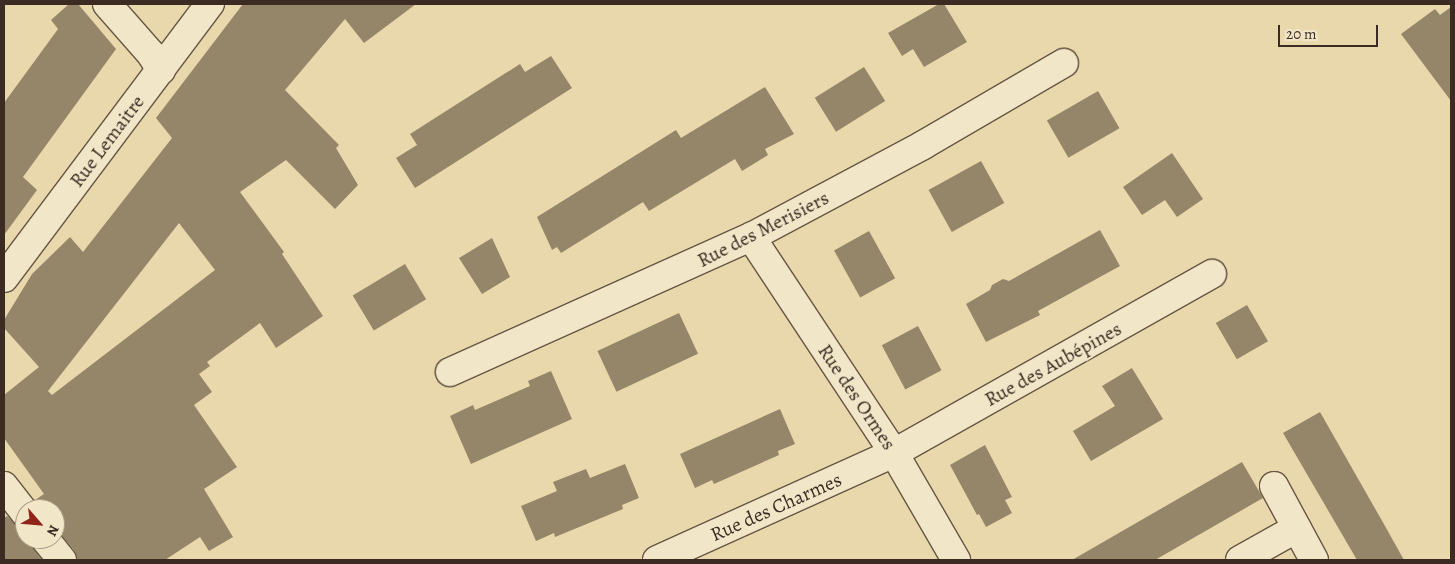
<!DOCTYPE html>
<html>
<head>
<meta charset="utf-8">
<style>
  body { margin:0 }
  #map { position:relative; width:1455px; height:564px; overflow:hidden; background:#e9d8ab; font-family:Alegreya,serif }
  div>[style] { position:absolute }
  .building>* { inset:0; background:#958569; transform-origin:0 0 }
  .roads { filter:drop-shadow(1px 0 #665644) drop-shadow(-1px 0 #665644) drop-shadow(0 1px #665644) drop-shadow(0 -1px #665644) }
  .minor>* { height:28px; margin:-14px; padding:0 14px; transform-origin:14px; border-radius:14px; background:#f1e6c8 }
  .tertiary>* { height:28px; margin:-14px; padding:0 14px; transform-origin:14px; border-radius:14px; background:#f1e6c8 }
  span { translate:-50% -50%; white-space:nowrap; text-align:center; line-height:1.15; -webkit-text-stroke:4px #f1e6c8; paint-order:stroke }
  .street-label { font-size:20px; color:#3b2b22 }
  .frame { position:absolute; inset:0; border:5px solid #3b2b22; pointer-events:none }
  .north { position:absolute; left:15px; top:499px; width:50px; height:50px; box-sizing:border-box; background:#f1e6c8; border:1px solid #a89b86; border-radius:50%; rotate:117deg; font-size:14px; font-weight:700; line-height:20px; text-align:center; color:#3b2b22 }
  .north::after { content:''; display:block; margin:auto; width:18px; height:22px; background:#8f2418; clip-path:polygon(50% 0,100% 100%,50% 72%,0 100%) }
  .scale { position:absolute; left:1278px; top:25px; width:100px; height:22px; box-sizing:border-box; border:2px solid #3b2b22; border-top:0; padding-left:6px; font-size:15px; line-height:18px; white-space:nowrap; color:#3b2b22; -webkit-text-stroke:4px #f1e6c8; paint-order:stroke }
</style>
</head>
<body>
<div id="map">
  <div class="building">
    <i style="clip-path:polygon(69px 4px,78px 4px,116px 49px,23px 177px,37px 190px,4px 235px,4px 103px,58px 29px,51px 20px)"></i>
    <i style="clip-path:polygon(evenodd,243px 4px,416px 4px,364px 43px,345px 19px,285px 90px,339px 145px,336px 148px,358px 185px,335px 209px,286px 160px,240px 192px,284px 252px,282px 254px,323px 316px,276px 348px,260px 323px,207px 362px,210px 366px,199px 374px,212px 392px,194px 405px,237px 467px,204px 489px,233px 537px,209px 551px,200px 537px,165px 560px,77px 560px,74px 550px,55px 528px,55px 509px,40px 509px,35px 500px,44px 494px,4px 438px,4px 395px,39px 367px,4px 328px,4px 320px,32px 274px,70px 237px,83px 252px,172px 138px,156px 118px,243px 4px,179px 223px,215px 270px,52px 395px,48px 391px,179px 223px)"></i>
    <i style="clip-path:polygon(939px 4px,944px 4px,967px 42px,924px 67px,913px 49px,902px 56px,888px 33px)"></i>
    <i style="clip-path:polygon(1451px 7px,1451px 101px,1401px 34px,1435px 9px,1440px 15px)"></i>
    <i style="clip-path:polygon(551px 56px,572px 88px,415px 188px,396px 158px,417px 145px,410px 134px,520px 64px,525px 72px)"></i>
    <i style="left:864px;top:67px;width:40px;height:58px;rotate:58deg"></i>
    <i style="clip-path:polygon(765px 87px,794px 134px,765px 149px,768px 155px,742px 171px,735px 159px,649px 211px,643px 202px,561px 253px,557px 247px,552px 250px,537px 217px,676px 130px,681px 138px)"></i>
    <i style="left:1098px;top:91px;width:43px;height:59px;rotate:60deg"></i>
    <i style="clip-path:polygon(1172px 153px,1203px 199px,1177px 217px,1165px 200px,1142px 215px,1123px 187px)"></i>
    <i style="left:981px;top:161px;width:48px;height:60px;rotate:61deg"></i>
    <i style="clip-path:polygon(1100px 230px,1120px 266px,1038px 311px,1040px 315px,986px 342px,966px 304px,990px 290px,992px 285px,1003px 279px,1009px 281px)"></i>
    <i style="left:869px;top:231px;width:54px;height:40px;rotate:61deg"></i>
    <i style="clip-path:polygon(492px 238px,510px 277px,482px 294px,459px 258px)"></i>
    <i style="left:405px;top:264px;width:41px;height:61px;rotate:59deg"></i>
    <i style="left:1247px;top:305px;width:42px;height:36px;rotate:60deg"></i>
    <i style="left:679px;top:313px;width:45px;height:90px;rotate:65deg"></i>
    <i style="left:918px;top:326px;width:50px;height:41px;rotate:62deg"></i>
    <i style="clip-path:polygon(1132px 368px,1163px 419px,1091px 461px,1073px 431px,1115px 406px,1102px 386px)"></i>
    <i style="clip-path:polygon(551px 371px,572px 419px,471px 464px,450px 416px,473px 405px,475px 410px,530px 386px,528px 381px)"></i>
    <i style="clip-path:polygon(780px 409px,795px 444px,778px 451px,779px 455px,714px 484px,712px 480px,695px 488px,680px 454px)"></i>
    <i style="clip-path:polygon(1320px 412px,1385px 526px,1404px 560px,1357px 560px,1283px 433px)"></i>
    <i style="clip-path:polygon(985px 445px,1012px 497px,1005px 500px,1012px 513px,986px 527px,979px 514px,977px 515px,950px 465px)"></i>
    <i style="clip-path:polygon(1242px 462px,1263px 498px,1155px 560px,1072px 560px)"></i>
    <i style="clip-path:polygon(625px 464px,639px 498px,622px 505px,623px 509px,555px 537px,554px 533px,536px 541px,521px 506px,557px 491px,553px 482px,586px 469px,590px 478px)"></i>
    <i style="clip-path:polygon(7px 516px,19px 527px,25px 528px,25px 539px,30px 539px,33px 548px,42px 560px,4px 560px,4px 518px)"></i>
  </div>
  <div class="roads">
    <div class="minor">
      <i style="left:107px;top:4px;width:67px;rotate:48.7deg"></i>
      <i style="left:151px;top:54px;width:19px;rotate:58deg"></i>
      <i style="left:751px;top:237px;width:259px;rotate:56.5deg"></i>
      <i style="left:894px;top:453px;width:124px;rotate:59.9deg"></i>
      <i style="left:450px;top:372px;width:330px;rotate:-24.2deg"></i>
      <i style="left:751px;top:237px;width:195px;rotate:-28.1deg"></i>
      <i style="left:923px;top:145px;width:163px;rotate:-30.2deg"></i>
      <i style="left:4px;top:486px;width:34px;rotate:52deg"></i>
      <i style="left:1274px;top:486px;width:84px;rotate:61.6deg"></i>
      <i style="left:45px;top:539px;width:27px;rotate:51deg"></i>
      <i style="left:657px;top:560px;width:260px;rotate:-24.3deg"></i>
      <i style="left:894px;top:453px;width:365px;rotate:-29.4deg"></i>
      <i style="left:1240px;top:560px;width:65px;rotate:-29.3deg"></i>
    </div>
    <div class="tertiary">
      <i style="left:4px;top:278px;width:343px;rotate:-53.1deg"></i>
    </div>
  </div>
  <div class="street-label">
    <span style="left:107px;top:141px;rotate:-53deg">Rue Lemaitre</span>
    <span style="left:763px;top:229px;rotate:-27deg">Rue des Merisiers</span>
    <span style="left:1053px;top:364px;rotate:-29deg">Rue des Aubépines</span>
    <span style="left:857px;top:397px;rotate:56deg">Rue des Ormes</span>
    <span style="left:776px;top:507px;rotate:-24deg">Rue des Charmes</span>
  </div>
  <div class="frame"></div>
  <div class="north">N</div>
  <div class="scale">20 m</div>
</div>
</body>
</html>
